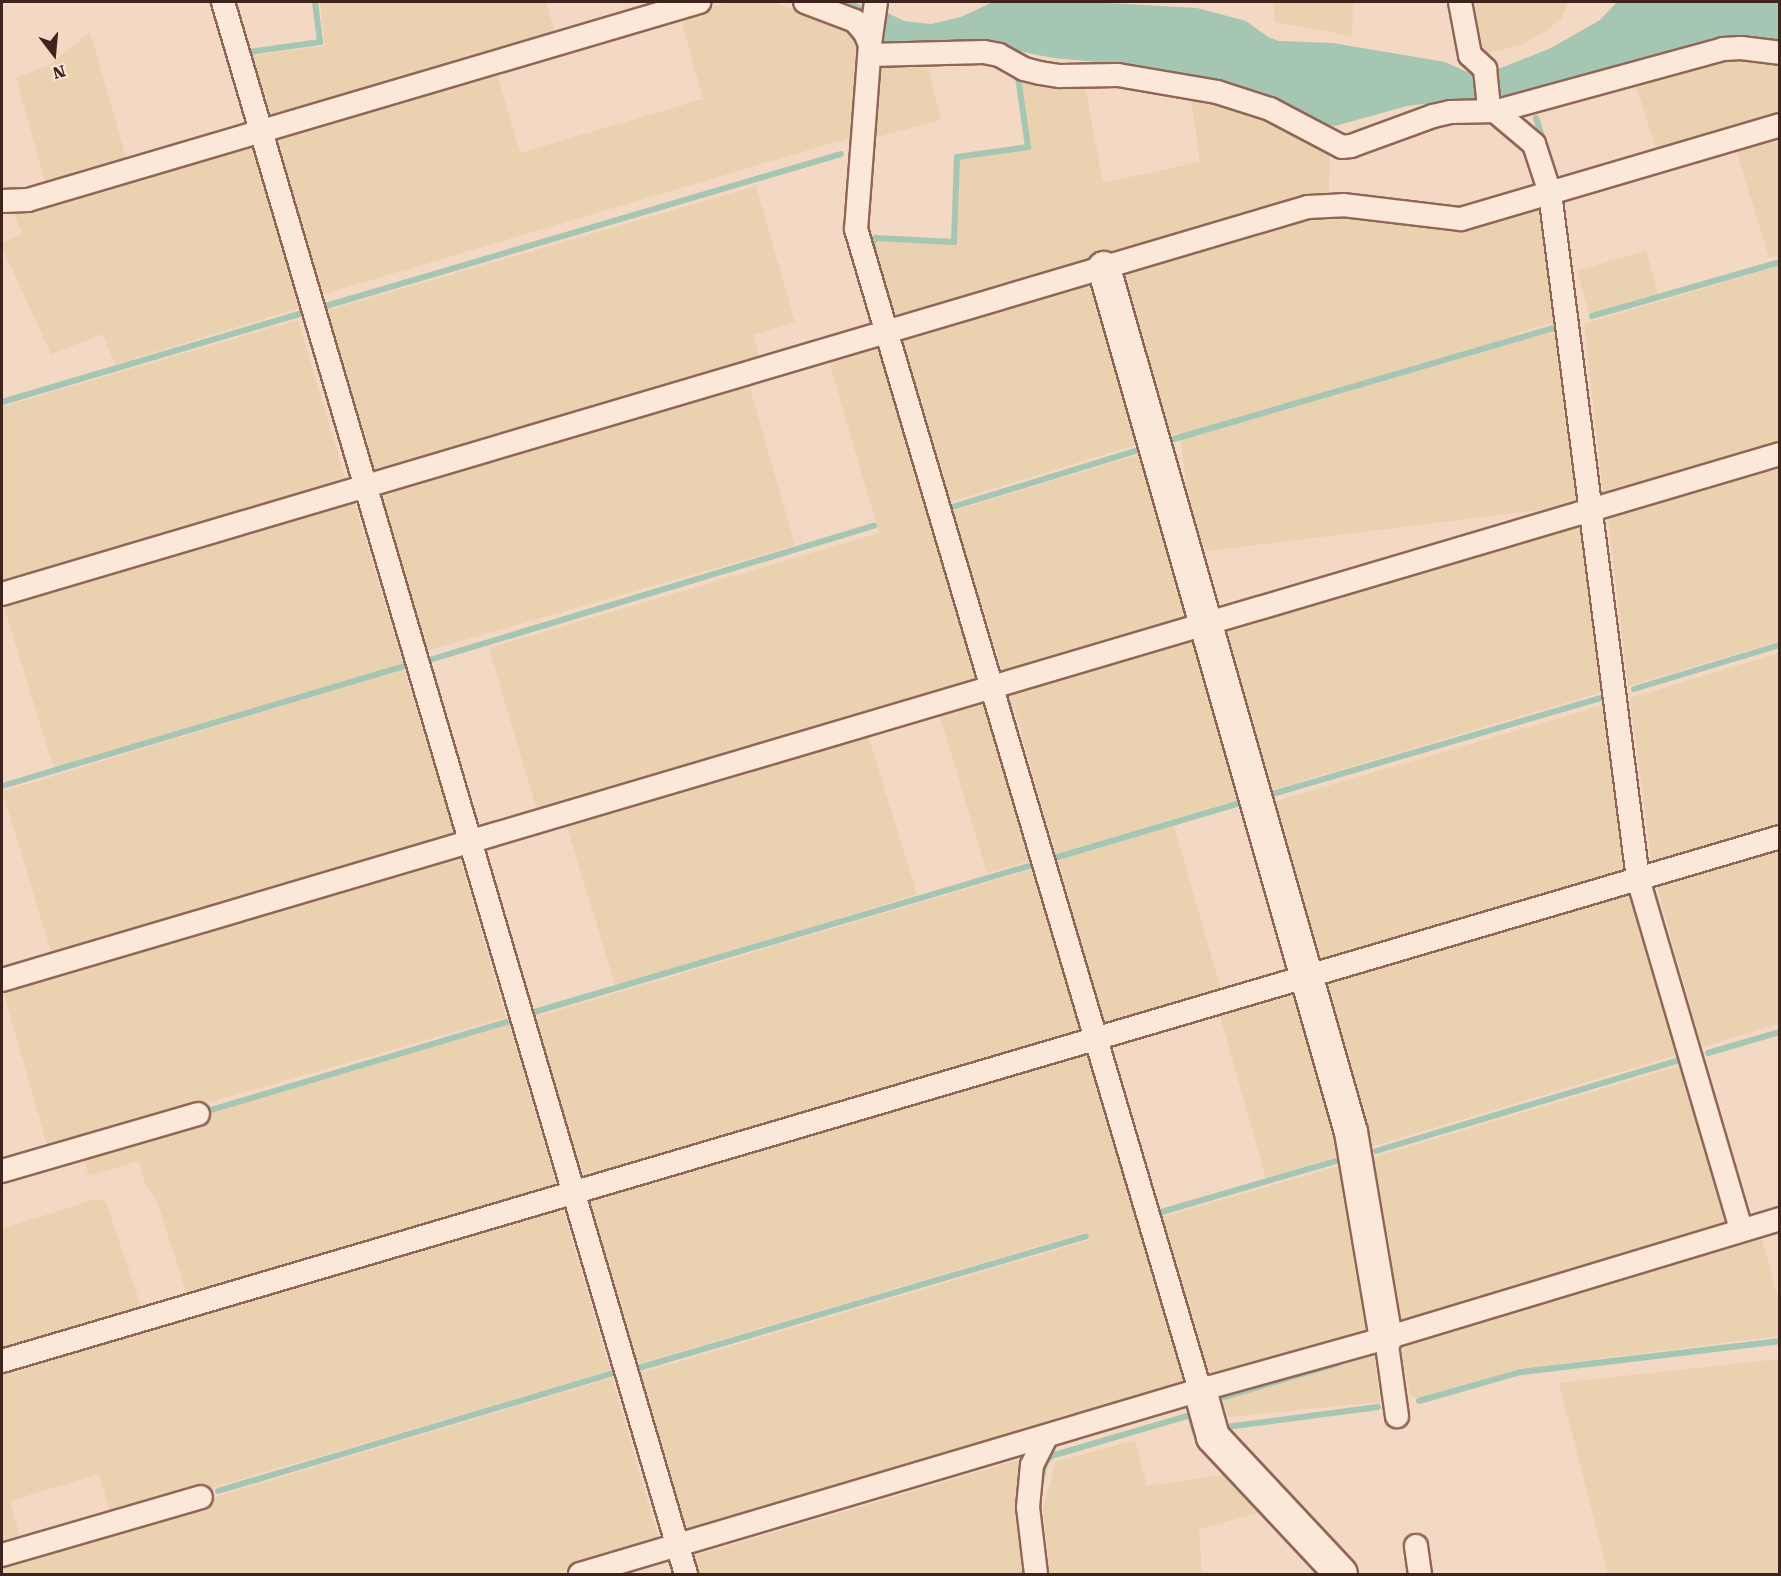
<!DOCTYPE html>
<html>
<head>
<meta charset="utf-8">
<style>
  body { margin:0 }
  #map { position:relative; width:1781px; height:1576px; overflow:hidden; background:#f3d8c3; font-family:"Roboto Serif",serif }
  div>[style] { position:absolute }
  .farmland>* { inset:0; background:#ead1b0; transform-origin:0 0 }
  .water>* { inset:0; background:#a6c6b4 }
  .stream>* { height:6px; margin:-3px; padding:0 3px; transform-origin:3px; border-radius:3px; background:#a6c6b4 }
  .roads { filter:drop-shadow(2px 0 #906657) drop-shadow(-2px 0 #906657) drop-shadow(0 2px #906657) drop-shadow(0 -2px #906657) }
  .street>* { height:22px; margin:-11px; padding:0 11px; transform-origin:11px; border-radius:11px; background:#fce8d8 }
  .secondary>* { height:32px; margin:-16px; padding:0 16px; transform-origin:16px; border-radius:16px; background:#fce8d8 }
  span { translate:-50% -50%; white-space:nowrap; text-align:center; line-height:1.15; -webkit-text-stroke:5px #f9e4d4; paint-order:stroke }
  .frame { position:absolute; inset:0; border:3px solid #3e241d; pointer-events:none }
  .north { position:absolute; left:24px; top:24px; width:60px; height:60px; -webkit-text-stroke:4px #f9e4d4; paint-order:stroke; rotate:164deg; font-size:16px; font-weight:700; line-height:24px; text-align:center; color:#3e241d }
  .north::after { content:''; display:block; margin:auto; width:21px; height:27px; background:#3e241d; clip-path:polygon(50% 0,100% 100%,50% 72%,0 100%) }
</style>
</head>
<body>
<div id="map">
  <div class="farmland">
    <i style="clip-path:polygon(320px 2px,546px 2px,557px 39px,268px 121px,246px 56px,325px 46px)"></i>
    <i style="clip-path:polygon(730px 2px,773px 2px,844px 29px,852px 37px,858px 52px,849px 138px,314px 297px,268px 139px,496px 71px,520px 153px,703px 99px,680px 16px)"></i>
    <i style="clip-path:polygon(1274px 2px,1353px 2px,1352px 36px,1274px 22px)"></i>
    <i style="clip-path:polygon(1470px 2px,1568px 2px,1562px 18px,1545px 32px,1522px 44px,1485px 54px,1478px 47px)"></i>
    <i style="clip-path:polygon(90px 32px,128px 164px,47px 188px,16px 78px,49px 65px)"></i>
    <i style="clip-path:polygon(1704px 57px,1779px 59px,1779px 119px,1658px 156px,1634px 79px)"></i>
    <i style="clip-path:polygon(926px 58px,941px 120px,873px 138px,879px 63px)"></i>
    <i style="clip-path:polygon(1019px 76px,1084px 81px,1103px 183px,1200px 162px,1190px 93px,1269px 111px,1330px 148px,1329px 197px,897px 321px,873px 244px,877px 239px,955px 242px,959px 160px,1030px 149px)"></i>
    <i style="clip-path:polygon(1779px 131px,1779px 255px,1769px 258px,1735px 146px)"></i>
    <i style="clip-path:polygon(253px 141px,306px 306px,115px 364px,103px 334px,51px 354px,2px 247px,2px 243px,22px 234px,11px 207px)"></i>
    <i style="clip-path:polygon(756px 186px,795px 322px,753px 335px,761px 363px,373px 478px,319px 313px)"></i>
    <i style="clip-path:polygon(1545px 202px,1561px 320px,1163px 437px,1118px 280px,1126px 267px,1316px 210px,1421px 221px)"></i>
    <i style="left:1646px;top:251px;width:44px;height:72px;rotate:74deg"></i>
    <i style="clip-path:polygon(1779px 266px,1779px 448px,1604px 500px,1584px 324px)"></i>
    <i style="clip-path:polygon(1087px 282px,1097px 288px,1142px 443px,950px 502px,901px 337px)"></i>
    <i style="clip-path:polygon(298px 320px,348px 487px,2px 589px,2px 407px)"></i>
    <i style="left:1562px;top:329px;width:177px;height:392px;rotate:83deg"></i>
    <i style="clip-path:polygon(876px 340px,882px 345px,978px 677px,976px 684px,538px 814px,489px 648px,879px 533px,827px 354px)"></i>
    <i style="left:747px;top:378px;width:174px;height:387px;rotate:74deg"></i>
    <i style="clip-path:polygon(1145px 453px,1191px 611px,1184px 624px,1004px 677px,953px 511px)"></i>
    <i style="clip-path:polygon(1779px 459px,1779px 641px,1628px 686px,1607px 510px)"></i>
    <i style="left:352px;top:496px;width:175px;height:365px;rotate:73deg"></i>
    <i style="clip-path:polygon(1585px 516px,1609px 690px,1265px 792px,1220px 632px,1225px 623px)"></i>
    <i style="clip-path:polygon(1188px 634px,1201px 643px,1245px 798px,1055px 854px,1008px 686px)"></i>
    <i style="clip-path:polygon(1779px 653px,1779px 828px,1652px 865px,1630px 698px)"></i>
    <i style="left:404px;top:669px;width:178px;height:420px;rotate:73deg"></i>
    <i style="clip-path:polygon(978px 698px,987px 704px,1031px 860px,987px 873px,938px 709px)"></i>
    <i style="clip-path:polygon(1610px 703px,1627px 874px,1323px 963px,1315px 958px,1269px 803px)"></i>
    <i style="left:867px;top:731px;width:171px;height:315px;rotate:73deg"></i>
    <i style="left:1174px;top:826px;width:175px;height:122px;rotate:74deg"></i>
    <i style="clip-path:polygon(1779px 847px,1779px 1024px,1702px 1047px,1656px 884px)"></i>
    <i style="left:458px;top:851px;width:173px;height:476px;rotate:74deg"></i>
    <i style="clip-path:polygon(1034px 869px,1083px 1030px,1079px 1036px,583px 1185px,526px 1020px)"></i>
    <i style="clip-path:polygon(1630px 887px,1683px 1053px,1367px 1148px,1320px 985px,1326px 977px)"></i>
    <i style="clip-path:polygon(1292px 988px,1300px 991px,1345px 1154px,1266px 1178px,1218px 1009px)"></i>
    <i style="clip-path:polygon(509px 1024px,559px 1193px,194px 1298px,187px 1295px,157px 1201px,145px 1184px,139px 1161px,89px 1176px,81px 1151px)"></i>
    <i style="clip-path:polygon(1087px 1051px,1187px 1385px,680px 1533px,634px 1375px,1090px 1240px,1087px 1232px,631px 1366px,586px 1196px)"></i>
    <i style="clip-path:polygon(1686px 1064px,1730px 1218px,1726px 1230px,1402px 1323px,1397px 1319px,1371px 1158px)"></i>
    <i style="clip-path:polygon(1346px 1164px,1371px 1322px,1366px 1332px,1210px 1378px,1163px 1217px)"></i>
    <i style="clip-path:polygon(95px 1199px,106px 1202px,144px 1315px,2px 1355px,2px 1229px)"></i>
    <i style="clip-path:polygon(561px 1203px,610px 1371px,112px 1517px,99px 1474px,10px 1501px,22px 1544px,2px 1550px,2px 1370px)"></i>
    <i style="clip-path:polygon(1762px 1239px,1779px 1301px,1779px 1336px,1522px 1368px,1418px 1398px,1410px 1395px,1401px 1350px,1407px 1344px)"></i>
    <i style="clip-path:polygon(1374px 1355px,1380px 1402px,1228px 1417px,1223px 1399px)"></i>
    <i style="clip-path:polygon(1779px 1359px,1779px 1574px,1608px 1574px,1559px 1383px)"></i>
    <i style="clip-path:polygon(612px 1378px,660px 1543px,555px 1574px,2px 1574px,2px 1561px)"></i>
    <i style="clip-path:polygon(1135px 1440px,1147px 1486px,1230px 1474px,1265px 1511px,1199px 1529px,1202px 1574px,1042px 1574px,1039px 1563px,1048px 1560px,1043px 1507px,1056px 1462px)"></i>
    <i style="clip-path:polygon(1029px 1457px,1024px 1477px,1021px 1574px,692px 1574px,687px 1558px)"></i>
  </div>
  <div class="water">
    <i style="clip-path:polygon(993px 2px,1091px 2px,1197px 8px,1246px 21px,1268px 37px,1279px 41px,1333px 43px,1445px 62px,1476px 76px,1495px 74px,1498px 69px,1551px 48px,1600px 20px,1617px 2px,1779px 2px,1780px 45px,1625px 69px,1537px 87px,1497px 101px,1447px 101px,1407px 106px,1335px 126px,1316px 122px,1177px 74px,1132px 65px,1053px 58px,966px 41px,891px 47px,883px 43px,880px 9px,904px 21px,931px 24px,961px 17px)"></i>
  </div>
  <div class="stream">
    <i style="left:846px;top:2px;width:26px;rotate:23deg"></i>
    <i style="left:249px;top:52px;width:72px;rotate:-8deg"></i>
    <i style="left:320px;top:42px;width:40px;rotate:-97.1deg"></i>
    <i style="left:1536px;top:118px;width:26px;rotate:72deg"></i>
    <i style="left:874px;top:250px;width:6px;rotate:-108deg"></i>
    <i style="left:872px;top:244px;width:7px;rotate:-63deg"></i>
    <i style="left:875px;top:238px;width:79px;rotate:2.9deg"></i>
    <i style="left:954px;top:242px;width:85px;rotate:-88deg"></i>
    <i style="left:957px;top:157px;width:72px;rotate:-8deg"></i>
    <i style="left:1028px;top:147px;width:71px;rotate:-98.1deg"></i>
    <i style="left:319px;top:308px;width:544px;rotate:-16.44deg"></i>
    <i style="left:1592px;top:316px;width:196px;rotate:-16deg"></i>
    <i style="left:2px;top:402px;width:316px;rotate:-16.5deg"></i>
    <i style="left:305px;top:312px;width:4px;rotate:76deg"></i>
    <i style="left:1167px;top:441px;width:409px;rotate:-16.3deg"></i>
    <i style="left:949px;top:508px;width:202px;rotate:-17deg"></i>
    <i style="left:426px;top:661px;width:468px;rotate:-16.8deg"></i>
    <i style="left:1634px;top:689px;width:152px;rotate:-16.8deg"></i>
    <i style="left:1006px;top:696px;width:13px;rotate:72deg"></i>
    <i style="left:2px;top:786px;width:425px;rotate:-16.6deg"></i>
    <i style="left:1269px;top:795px;width:349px;rotate:-16.3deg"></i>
    <i style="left:1054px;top:858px;width:197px;rotate:-16.5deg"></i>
    <i style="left:531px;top:1013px;width:519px;rotate:-16.45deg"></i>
    <i style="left:1708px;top:1053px;width:75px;rotate:-16.3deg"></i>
    <i style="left:211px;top:1110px;width:314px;rotate:-16.6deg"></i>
    <i style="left:1376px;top:1151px;width:320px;rotate:-16.7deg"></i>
    <i style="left:1158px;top:1213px;width:193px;rotate:-16.3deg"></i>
    <i style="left:635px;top:1369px;width:470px;rotate:-16.4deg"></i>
    <i style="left:1224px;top:1397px;width:120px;rotate:-16.5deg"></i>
    <i style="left:1419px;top:1401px;width:106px;rotate:-15.9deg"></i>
    <i style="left:1521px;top:1372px;width:261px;rotate:-6.8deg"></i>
    <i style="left:1226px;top:1427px;width:153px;rotate:-7.5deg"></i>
    <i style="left:1041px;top:1481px;width:18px;rotate:-77deg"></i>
    <i style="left:1045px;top:1463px;width:9px;rotate:-49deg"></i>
    <i style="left:1051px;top:1456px;width:145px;rotate:-16.4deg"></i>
    <i style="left:1190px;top:1415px;width:18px;rotate:74deg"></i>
    <i style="left:1195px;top:1432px;width:4px"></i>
    <i style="left:218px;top:1491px;width:414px;rotate:-16.6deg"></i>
    <i style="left:1023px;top:1573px;width:1px;rotate:45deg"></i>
  </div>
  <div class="roads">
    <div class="street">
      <i style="left:223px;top:2px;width:1639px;rotate:73.59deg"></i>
      <i style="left:805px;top:2px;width:53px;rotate:20.8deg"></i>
      <i style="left:855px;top:21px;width:16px;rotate:50deg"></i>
      <i style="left:865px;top:33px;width:12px;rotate:66deg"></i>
      <i style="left:870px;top:44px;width:186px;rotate:94.3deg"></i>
      <i style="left:856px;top:229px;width:1211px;rotate:73.5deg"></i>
      <i style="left:1460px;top:2px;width:54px;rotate:79.3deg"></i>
      <i style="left:1470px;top:55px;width:21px;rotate:43deg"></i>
      <i style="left:1485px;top:69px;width:37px;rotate:84deg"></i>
      <i style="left:1489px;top:106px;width:59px;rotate:40.2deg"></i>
      <i style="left:1534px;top:144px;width:52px;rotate:71.9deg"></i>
      <i style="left:1550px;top:193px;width:692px;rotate:82.69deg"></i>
      <i style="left:1638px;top:879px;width:366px;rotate:73.6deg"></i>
      <i style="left:870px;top:44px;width:42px;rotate:-81.9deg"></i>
      <i style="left:870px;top:55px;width:114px;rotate:-1.5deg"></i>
      <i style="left:984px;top:52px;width:15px;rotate:11deg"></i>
      <i style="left:999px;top:55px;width:29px;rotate:29deg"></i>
      <i style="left:1024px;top:69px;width:16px;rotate:14deg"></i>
      <i style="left:1040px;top:73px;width:20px;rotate:9deg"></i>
      <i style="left:1060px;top:76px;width:58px;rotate:-1deg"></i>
      <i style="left:1118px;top:75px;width:100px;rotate:9.7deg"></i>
      <i style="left:1217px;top:92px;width:56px;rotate:17.8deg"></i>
      <i style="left:1270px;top:109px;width:81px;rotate:27.8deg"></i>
      <i style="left:1342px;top:147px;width:9px;rotate:-6deg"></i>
      <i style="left:1351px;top:146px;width:87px;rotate:-20.1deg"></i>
      <i style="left:1433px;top:116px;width:18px;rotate:-13deg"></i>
      <i style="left:1451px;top:112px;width:46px;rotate:-1.2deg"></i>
      <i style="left:1497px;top:111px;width:234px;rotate:-15.3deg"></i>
      <i style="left:1723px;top:49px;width:18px;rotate:-3deg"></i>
      <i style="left:1741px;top:48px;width:39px;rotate:7deg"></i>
      <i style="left:2px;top:201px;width:26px;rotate:-2deg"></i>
      <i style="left:28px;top:200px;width:700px;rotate:-16.44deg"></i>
      <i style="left:2px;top:594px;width:1362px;rotate:-16.51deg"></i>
      <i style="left:1308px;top:207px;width:35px;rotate:-3deg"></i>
      <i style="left:1343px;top:205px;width:119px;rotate:6.8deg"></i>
      <i style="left:1461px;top:219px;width:333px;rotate:-16.4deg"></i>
      <i style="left:2px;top:980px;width:1854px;rotate:-16.48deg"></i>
      <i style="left:2px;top:1171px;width:204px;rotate:-16.2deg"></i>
      <i style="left:1386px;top:1338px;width:79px;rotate:82deg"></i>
      <i style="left:2px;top:1361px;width:1854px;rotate:-16.42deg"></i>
      <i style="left:1416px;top:1546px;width:28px;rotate:82deg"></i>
      <i style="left:2px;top:1555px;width:207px;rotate:-16.2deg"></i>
      <i style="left:580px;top:1574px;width:647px;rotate:-16.53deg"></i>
      <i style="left:1200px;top:1390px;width:193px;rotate:-15.6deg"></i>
      <i style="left:1386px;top:1338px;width:412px;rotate:-16.8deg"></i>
      <i style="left:1036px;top:1574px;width:67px;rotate:-96.8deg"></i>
      <i style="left:1028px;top:1507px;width:42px;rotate:-84.6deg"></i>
      <i style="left:1032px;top:1465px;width:31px;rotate:-63deg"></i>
    </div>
    <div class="secondary">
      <i style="left:1104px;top:268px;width:899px;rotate:74.05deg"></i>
      <i style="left:1351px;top:1132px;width:209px;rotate:80.4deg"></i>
      <i style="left:1200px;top:1390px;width:49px;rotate:74.5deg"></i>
      <i style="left:1213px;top:1437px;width:187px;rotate:46.9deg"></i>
    </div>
  </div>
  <div class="frame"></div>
  <div class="north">N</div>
</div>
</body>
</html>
